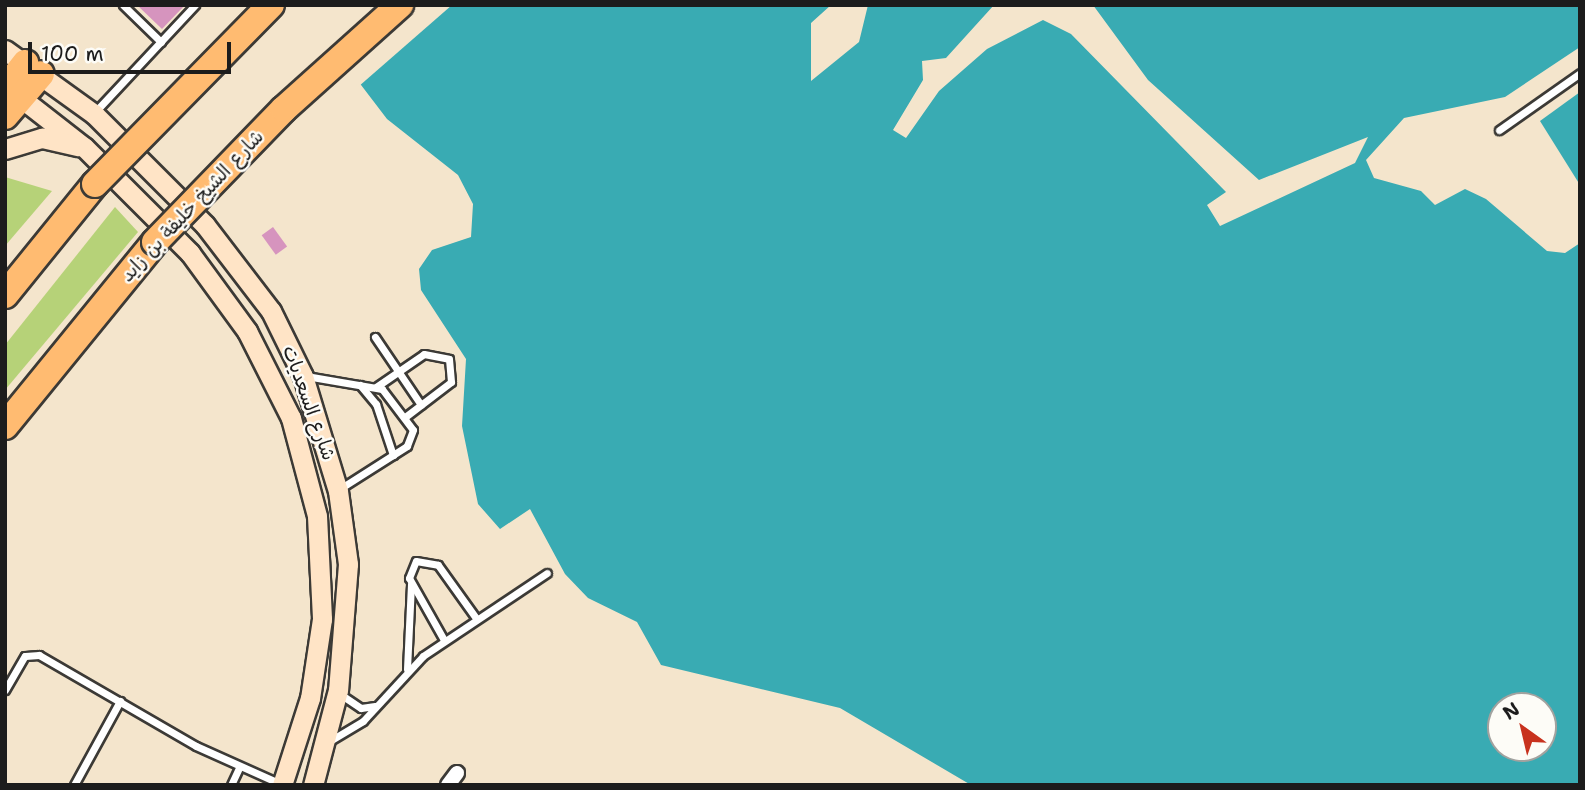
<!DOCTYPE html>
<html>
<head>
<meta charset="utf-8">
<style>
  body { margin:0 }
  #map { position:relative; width:1585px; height:790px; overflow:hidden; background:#f4e5cc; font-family:"Shantell Sans","Playpen Sans Arabic",sans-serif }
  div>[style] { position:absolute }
  .green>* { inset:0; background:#b6d278 }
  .water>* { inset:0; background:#39abb3 }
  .pier>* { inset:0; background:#f4e5cc }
  .building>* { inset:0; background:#d694be; transform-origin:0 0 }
  .roads { filter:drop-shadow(2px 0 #3c3a36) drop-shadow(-2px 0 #3c3a36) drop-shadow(0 2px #3c3a36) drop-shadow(0 -2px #3c3a36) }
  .lane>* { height:7px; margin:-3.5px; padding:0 3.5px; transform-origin:3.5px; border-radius:3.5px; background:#fff }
  .street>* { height:14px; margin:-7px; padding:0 7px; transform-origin:7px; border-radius:7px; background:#fff }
  .secondary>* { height:19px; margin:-9.5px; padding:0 9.5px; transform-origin:9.5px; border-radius:9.5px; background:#ffe4c6 }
  .highway>* { height:26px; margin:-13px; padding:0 13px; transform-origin:13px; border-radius:13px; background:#ffbb71 }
  .bridges { filter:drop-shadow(2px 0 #3c3a36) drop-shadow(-2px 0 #3c3a36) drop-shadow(0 2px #3c3a36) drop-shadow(0 -2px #3c3a36) }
  .highway-bridge>* { height:26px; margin:-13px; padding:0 13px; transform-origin:13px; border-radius:13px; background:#ffbb71 }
  span { translate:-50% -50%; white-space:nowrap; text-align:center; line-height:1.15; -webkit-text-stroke:5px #fdfcf7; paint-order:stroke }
  .street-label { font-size:19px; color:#1c1c1c }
  .frame { position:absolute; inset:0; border:7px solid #1c1c1c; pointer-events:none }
  .north { position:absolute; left:1487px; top:692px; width:70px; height:70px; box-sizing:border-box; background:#fdfcf7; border:2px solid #a3a29f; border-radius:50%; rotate:326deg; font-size:19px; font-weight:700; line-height:28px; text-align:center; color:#1c1c1c }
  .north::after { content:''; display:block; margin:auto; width:24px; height:32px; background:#c8321e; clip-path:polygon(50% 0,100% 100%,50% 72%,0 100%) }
  .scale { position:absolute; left:28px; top:42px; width:203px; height:32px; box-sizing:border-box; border:4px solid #1c1c1c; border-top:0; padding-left:9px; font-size:21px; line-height:24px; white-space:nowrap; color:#1c1c1c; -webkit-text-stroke:5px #fdfcf7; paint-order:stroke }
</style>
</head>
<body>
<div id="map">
  <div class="green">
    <i style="clip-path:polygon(5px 177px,52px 191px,5px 246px)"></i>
    <i style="clip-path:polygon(115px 207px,138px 232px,5px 390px,5px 345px)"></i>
  </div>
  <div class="water">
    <i style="clip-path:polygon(evenodd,300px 5px,831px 5px,811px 23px,811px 81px,859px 42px,868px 5px,994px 5px,946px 58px,922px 61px,923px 80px,893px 130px,906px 138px,939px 91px,987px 49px,1043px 20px,1071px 34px,1226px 192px,1207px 205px,1220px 226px,1355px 163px,1368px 137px,1259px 180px,1148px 80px,1093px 5px,1580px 5px,1580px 47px,1505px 97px,1404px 118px,1366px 160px,1374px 178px,1421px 191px,1435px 205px,1465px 189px,1486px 199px,1547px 251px,1565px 253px,1580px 243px,1580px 785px,971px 785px,840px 708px,661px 665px,637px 622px,588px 598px,565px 574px,530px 509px,500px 529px,478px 504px,462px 426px,466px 359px,421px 290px,419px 269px,432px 250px,471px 237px,473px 204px,458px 175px,387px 119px,300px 5px,1501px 706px,1543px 706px,1543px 748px,1501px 748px,1501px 706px)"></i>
    <i style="clip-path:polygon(1580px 92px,1580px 185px,1540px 121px)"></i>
  </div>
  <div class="pier">
    <i style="clip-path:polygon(296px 5px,452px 5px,358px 87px)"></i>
  </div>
  <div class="building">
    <i style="clip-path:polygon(137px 5px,185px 5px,162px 29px)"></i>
    <i style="left:273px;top:227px;width:24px;height:14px;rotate:54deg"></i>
  </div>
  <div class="roads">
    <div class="lane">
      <i style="left:123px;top:5px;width:53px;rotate:44.2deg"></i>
      <i style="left:94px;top:113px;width:148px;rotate:-46.9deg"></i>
      <i style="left:1499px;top:130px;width:99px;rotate:-35.1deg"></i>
      <i style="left:375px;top:337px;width:82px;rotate:55.9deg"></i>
      <i style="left:306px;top:376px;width:77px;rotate:9.7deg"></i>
      <i style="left:382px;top:389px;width:51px;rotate:52.9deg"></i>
      <i style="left:413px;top:430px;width:17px;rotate:111deg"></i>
      <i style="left:407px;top:446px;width:78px;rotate:147.5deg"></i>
      <i style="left:360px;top:385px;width:25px;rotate:50deg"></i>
      <i style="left:376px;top:404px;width:54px;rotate:71.6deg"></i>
      <i style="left:376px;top:387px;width:58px;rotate:-34.5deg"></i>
      <i style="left:424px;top:354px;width:25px;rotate:11deg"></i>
      <i style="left:449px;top:359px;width:23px;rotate:85deg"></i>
      <i style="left:451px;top:382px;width:58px;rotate:142.7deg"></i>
      <i style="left:444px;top:640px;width:71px;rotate:-119.4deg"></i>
      <i style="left:409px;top:578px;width:18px;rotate:-68deg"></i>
      <i style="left:416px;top:561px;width:22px;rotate:10deg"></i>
      <i style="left:438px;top:565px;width:65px;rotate:54.4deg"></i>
      <i style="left:407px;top:669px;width:85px;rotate:-87.3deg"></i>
      <i style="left:5px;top:690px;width:39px;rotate:-60deg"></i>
      <i style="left:25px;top:656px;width:14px;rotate:-4deg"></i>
      <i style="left:39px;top:655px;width:181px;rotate:30.1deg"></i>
      <i style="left:196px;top:746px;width:93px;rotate:24.1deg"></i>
      <i style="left:340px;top:694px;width:25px;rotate:34deg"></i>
      <i style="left:361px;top:708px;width:14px;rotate:-8deg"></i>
      <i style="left:328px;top:742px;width:41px;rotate:-31deg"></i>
      <i style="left:363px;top:721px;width:88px;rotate:-47.3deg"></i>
      <i style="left:423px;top:656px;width:149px;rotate:-33.8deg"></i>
      <i style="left:74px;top:785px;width:96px;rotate:-61.3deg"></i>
      <i style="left:231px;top:785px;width:19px;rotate:-65deg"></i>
    </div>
    <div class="street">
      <i style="left:448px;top:785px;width:15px;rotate:-53deg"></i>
    </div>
    <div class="secondary">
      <i style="left:5px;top:50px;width:110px;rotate:35.7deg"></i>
      <i style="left:94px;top:114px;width:157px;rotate:45deg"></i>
      <i style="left:205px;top:225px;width:108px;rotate:52.5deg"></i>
      <i style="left:271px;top:311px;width:72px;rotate:63.8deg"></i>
      <i style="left:303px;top:376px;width:120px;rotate:73.1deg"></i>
      <i style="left:338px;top:491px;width:74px;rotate:82.2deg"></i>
      <i style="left:348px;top:564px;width:126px;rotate:94.5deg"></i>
      <i style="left:338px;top:690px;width:98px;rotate:104.7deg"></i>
      <i style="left:12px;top:91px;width:91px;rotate:37.9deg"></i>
      <i style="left:84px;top:147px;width:150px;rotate:45deg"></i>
      <i style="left:190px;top:253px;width:97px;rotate:53.8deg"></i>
      <i style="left:247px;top:331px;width:97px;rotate:63.2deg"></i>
      <i style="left:291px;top:418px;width:101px;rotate:75.1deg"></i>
      <i style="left:317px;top:516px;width:103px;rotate:87.2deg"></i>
      <i style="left:322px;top:619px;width:80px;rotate:98.6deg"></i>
      <i style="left:310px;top:698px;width:91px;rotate:107.8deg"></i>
      <i style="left:5px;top:149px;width:39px;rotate:-17deg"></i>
      <i style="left:42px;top:138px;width:37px;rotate:13deg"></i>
    </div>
    <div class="highway">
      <i style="left:5px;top:89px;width:33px;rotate:-52deg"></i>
      <i style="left:5px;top:116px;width:55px;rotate:-49.4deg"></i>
      <i style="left:5px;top:295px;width:143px;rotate:-51deg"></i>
      <i style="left:5px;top:426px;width:237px;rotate:-50.8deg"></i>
    </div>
  </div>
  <div class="bridges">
    <div class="highway-bridge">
      <i style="left:95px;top:184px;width:251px;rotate:-45.5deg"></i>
      <i style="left:155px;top:242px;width:185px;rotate:-45.9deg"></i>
      <i style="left:284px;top:109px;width:156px;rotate:-41.9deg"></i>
    </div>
  </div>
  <div class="street-label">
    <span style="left:192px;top:206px;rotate:-47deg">شارع الشيخ خليفة بن زايد</span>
    <span style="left:309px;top:403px;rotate:70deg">شارع السعديات</span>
  </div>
  <div class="frame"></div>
  <div class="north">N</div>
  <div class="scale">100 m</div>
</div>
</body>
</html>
